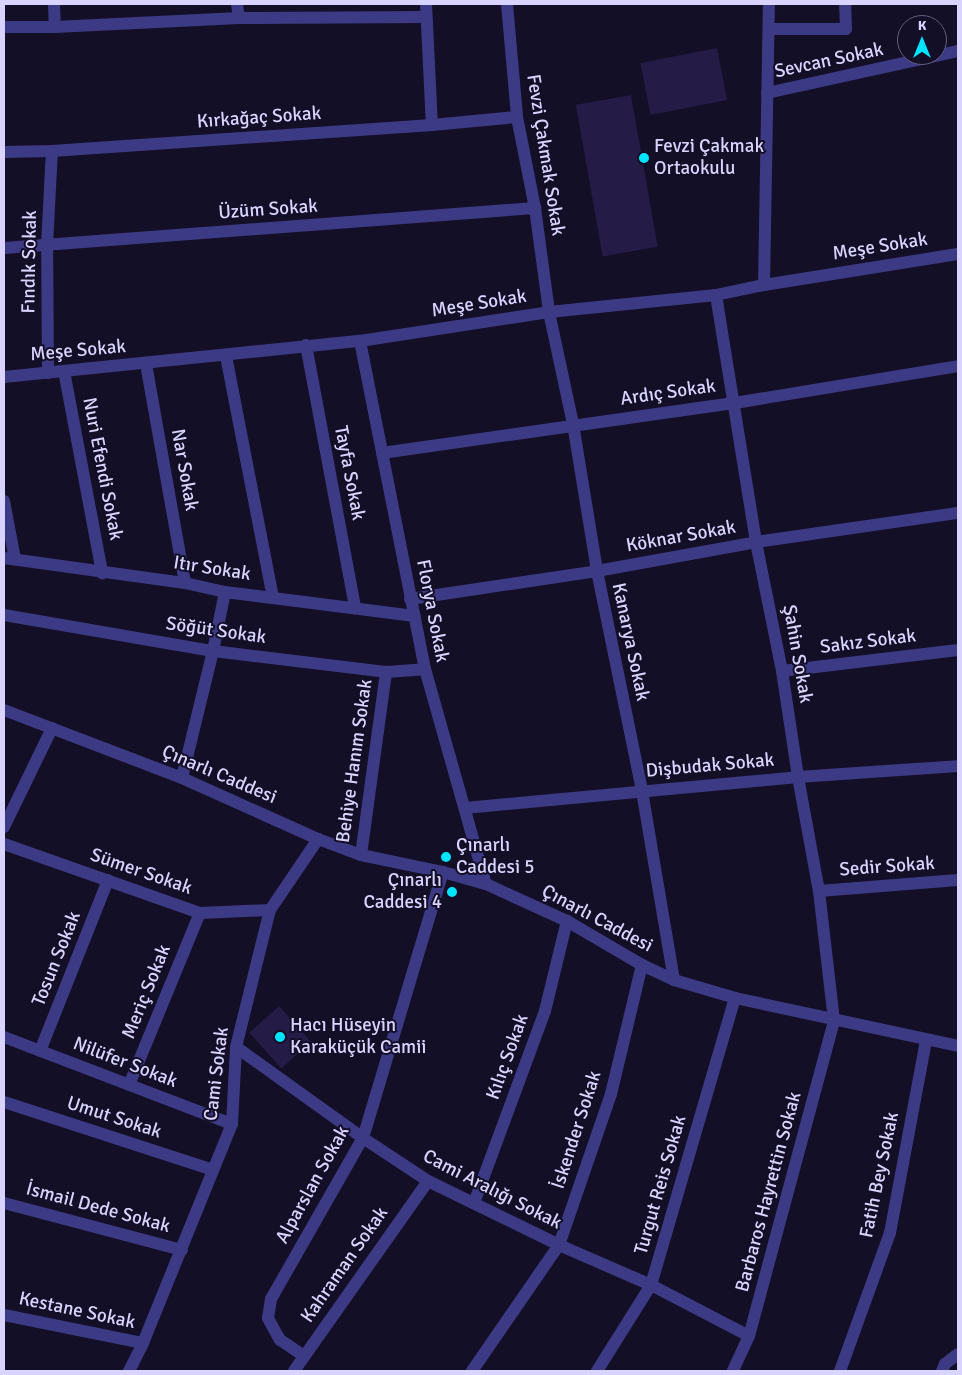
<!DOCTYPE html>
<html>
<head>
<meta charset="utf-8">
<style>
  body { margin:0 }
  #map { position:relative; width:962px; height:1375px; overflow:hidden; background:#130f26; font-family:Signika,sans-serif }
  div>[style] { position:absolute }
  .building>* { inset:0; background:#241b47; transform-origin:0 0 }
  .minor>* { height:12px; margin:-6px; padding:0 6px; transform-origin:6px; border-radius:6px; background:#3d3a85 }
  .dots>* { width:14px; height:14px; translate:-50% -50%; box-sizing:border-box; border:2px solid #130f26; border-radius:50% }
  span { translate:-50% -50%; white-space:nowrap; text-align:center; line-height:1.15; -webkit-text-stroke:4px #130f26; paint-order:stroke }
  .street-label { font-size:19px; color:#d9d4ff }
  .poi-label { font-size:19px; color:#d9d4ff }
  .left { translate:0 -50%; text-align:left }
  .right { translate:-100% -50%; text-align:right }
  .frame { position:absolute; inset:0; border:5px solid #d9d4ff; pointer-events:none }
  .north { position:absolute; left:897px; top:15px; width:50px; height:50px; box-sizing:border-box; background:#130f26; border:1px solid #625e7d; border-radius:50%; rotate:0deg; font-size:14px; font-weight:700; line-height:20px; text-align:center; color:#d9d4ff }
  .north::after { content:''; display:block; margin:auto; width:18px; height:22px; background:#00e5ff; clip-path:polygon(50% 0,100% 100%,50% 72%,0 100%) }
</style>
</head>
<body>
<div id="map">
  <div class="building">
    <i style="left:717px;top:48px;width:53px;height:78px;rotate:79deg"></i>
    <i style="left:631px;top:95px;width:154px;height:56px;rotate:80deg"></i>
    <i style="left:279px;top:1006px;width:48px;height:40px;rotate:48deg"></i>
  </div>
  <div class="minor">
    <i style="left:54px;top:4px;width:23px;rotate:88deg"></i>
    <i style="left:237px;top:4px;width:14px;rotate:82deg"></i>
    <i style="left:426px;top:4px;width:121px;rotate:87.2deg"></i>
    <i style="left:507px;top:4px;width:113px;rotate:84.9deg"></i>
    <i style="left:517px;top:117px;width:93px;rotate:78.8deg"></i>
    <i style="left:535px;top:208px;width:105px;rotate:82.3deg"></i>
    <i style="left:549px;top:312px;width:115px;rotate:77.9deg"></i>
    <i style="left:573px;top:424px;width:149px;rotate:80.7deg"></i>
    <i style="left:597px;top:571px;width:225px;rotate:78.4deg"></i>
    <i style="left:642px;top:791px;width:192px;rotate:80.4deg"></i>
    <i style="left:4px;top:27px;width:51px"></i>
    <i style="left:55px;top:27px;width:184px;rotate:-2.8deg"></i>
    <i style="left:239px;top:18px;width:186px;rotate:-0.3deg"></i>
    <i style="left:769px;top:29px;width:77px"></i>
    <i style="left:846px;top:29px;width:25px;rotate:-92deg"></i>
    <i style="left:767px;top:93px;width:196px;rotate:-12.4deg"></i>
    <i style="left:4px;top:152px;width:48px;rotate:-1.2deg"></i>
    <i style="left:52px;top:151px;width:381px;rotate:-3.9deg"></i>
    <i style="left:432px;top:125px;width:85px;rotate:-5.4deg"></i>
    <i style="left:4px;top:248px;width:533px;rotate:-4.31deg"></i>
    <i style="left:764px;top:285px;width:281px;rotate:-89deg"></i>
    <i style="left:716px;top:295px;width:250px;rotate:80.8deg"></i>
    <i style="left:756px;top:542px;width:132px;rotate:78.6deg"></i>
    <i style="left:782px;top:671px;width:107px;rotate:81.4deg"></i>
    <i style="left:798px;top:777px;width:116px;rotate:79.6deg"></i>
    <i style="left:819px;top:891px;width:131px;rotate:83.4deg"></i>
    <i style="left:834px;top:1021px;width:326px;rotate:105.1deg"></i>
    <i style="left:749px;top:1336px;width:38px;rotate:115deg"></i>
    <i style="left:360px;top:341px;width:334px;rotate:78.8deg"></i>
    <i style="left:425px;top:669px;width:223px;rotate:74.2deg"></i>
    <i style="left:306px;top:345px;width:268px;rotate:79.4deg"></i>
    <i style="left:226px;top:356px;width:246px;rotate:79deg"></i>
    <i style="left:146px;top:364px;width:222px;rotate:79.9deg"></i>
    <i style="left:64px;top:371px;width:206px;rotate:79.3deg"></i>
    <i style="left:48px;top:373px;width:128px;rotate:-90.4deg"></i>
    <i style="left:47px;top:245px;width:94px;rotate:-87deg"></i>
    <i style="left:4px;top:377px;width:358px;rotate:-5.8deg"></i>
    <i style="left:360px;top:341px;width:191px;rotate:-8.7deg"></i>
    <i style="left:549px;top:312px;width:168px;rotate:-5.8deg"></i>
    <i style="left:716px;top:295px;width:49px;rotate:-11.8deg"></i>
    <i style="left:764px;top:285px;width:196px;rotate:-9.1deg"></i>
    <i style="left:382px;top:453px;width:357px;rotate:-8.1deg"></i>
    <i style="left:735px;top:403px;width:226px;rotate:-9.4deg"></i>
    <i style="left:4px;top:501px;width:59px;rotate:79.3deg"></i>
    <i style="left:4px;top:558px;width:183px;rotate:7.9deg"></i>
    <i style="left:185px;top:583px;width:41px;rotate:12.7deg"></i>
    <i style="left:225px;top:592px;width:191px;rotate:7.2deg"></i>
    <i style="left:410px;top:599px;width:189px;rotate:-8.5deg"></i>
    <i style="left:597px;top:571px;width:162px;rotate:-10.3deg"></i>
    <i style="left:756px;top:542px;width:204px;rotate:-8.2deg"></i>
    <i style="left:4px;top:615px;width:212px;rotate:9.8deg"></i>
    <i style="left:213px;top:651px;width:174px;rotate:6.9deg"></i>
    <i style="left:386px;top:672px;width:39px;rotate:-4deg"></i>
    <i style="left:782px;top:671px;width:177px;rotate:-6.8deg"></i>
    <i style="left:4px;top:710px;width:191px;rotate:20.9deg"></i>
    <i style="left:182px;top:778px;width:149px;rotate:24.2deg"></i>
    <i style="left:318px;top:839px;width:46px;rotate:20.4deg"></i>
    <i style="left:361px;top:855px;width:84px;rotate:11.7deg"></i>
    <i style="left:443px;top:872px;width:45px;rotate:15.6deg"></i>
    <i style="left:486px;top:884px;width:89px;rotate:24.6deg"></i>
    <i style="left:567px;top:921px;width:87px;rotate:30.4deg"></i>
    <i style="left:642px;top:965px;width:35px;rotate:25deg"></i>
    <i style="left:674px;top:980px;width:64px;rotate:16.4deg"></i>
    <i style="left:735px;top:998px;width:228px;rotate:12.1deg"></i>
    <i style="left:182px;top:778px;width:131px;rotate:-76.3deg"></i>
    <i style="left:213px;top:651px;width:60px;rotate:-78.5deg"></i>
    <i style="left:465px;top:808px;width:334px;rotate:-5.3deg"></i>
    <i style="left:798px;top:777px;width:160px;rotate:-3.9deg"></i>
    <i style="left:4px;top:827px;width:110px;rotate:-64.1deg"></i>
    <i style="left:4px;top:844px;width:208px;rotate:19.4deg"></i>
    <i style="left:200px;top:913px;width:70px;rotate:-2.5deg"></i>
    <i style="left:361px;top:855px;width:185px;rotate:-82.2deg"></i>
    <i style="left:819px;top:891px;width:139px;rotate:-4.5deg"></i>
    <i style="left:4px;top:1037px;width:244px;rotate:20.9deg"></i>
    <i style="left:236px;top:1047px;width:156px;rotate:35.6deg"></i>
    <i style="left:363px;top:1138px;width:78px;rotate:33.5deg"></i>
    <i style="left:428px;top:1181px;width:146px;rotate:26deg"></i>
    <i style="left:559px;top:1245px;width:100px;rotate:23.5deg"></i>
    <i style="left:651px;top:1285px;width:110px;rotate:27.5deg"></i>
    <i style="left:40px;top:1051px;width:184px;rotate:-68.3deg"></i>
    <i style="left:129px;top:1085px;width:186px;rotate:-67.6deg"></i>
    <i style="left:4px;top:1102px;width:220px;rotate:18deg"></i>
    <i style="left:4px;top:1203px;width:184px;rotate:14.8deg"></i>
    <i style="left:474px;top:1203px;width:205px;rotate:-69.7deg"></i>
    <i style="left:545px;top:1011px;width:93px;rotate:-76.3deg"></i>
    <i style="left:4px;top:1315px;width:142px;rotate:11.4deg"></i>
    <i style="left:304px;top:1356px;width:29px;rotate:-146deg"></i>
    <i style="left:280px;top:1340px;width:25px;rotate:-119deg"></i>
    <i style="left:268px;top:1318px;width:19px;rotate:-81deg"></i>
    <i style="left:271px;top:1299px;width:185px;rotate:-60.3deg"></i>
    <i style="left:363px;top:1138px;width:278px;rotate:-73.3deg"></i>
    <i style="left:129px;top:1371px;width:31px;rotate:-63deg"></i>
    <i style="left:143px;top:1343px;width:236px;rotate:-67.9deg"></i>
    <i style="left:232px;top:1124px;width:77px;rotate:-87deg"></i>
    <i style="left:236px;top:1047px;width:141px;rotate:-76.1deg"></i>
    <i style="left:270px;top:910px;width:86px;rotate:-55.9deg"></i>
    <i style="left:294px;top:1371px;width:232px;rotate:-54.8deg"></i>
    <i style="left:472px;top:1371px;width:153px;rotate:-55.4deg"></i>
    <i style="left:559px;top:1245px;width:160px;rotate:-71deg"></i>
    <i style="left:611px;top:1094px;width:133px;rotate:-76.5deg"></i>
    <i style="left:597px;top:1371px;width:102px;rotate:-57.9deg"></i>
    <i style="left:651px;top:1285px;width:299px;rotate:-73.7deg"></i>
    <i style="left:840px;top:1371px;width:147px;rotate:-70.1deg"></i>
    <i style="left:890px;top:1233px;width:196px;rotate:-79.4deg"></i>
    <i style="left:942px;top:1371px;width:8px;rotate:-67deg"></i>
    <i style="left:945px;top:1364px;width:16px;rotate:-38deg"></i>
  </div>
  <div class="dots">
    <i style="left:644px;top:158px;background:#00e5ff"></i>
    <i style="left:446px;top:857px;background:#00e5ff"></i>
    <i style="left:452px;top:892px;background:#00e5ff"></i>
    <i style="left:280px;top:1037px;background:#00e5ff"></i>
  </div>
  <div class="street-label">
    <span style="left:829px;top:61px;rotate:-12deg">Sevcan Sokak</span>
    <span style="left:259px;top:118px;rotate:-4deg">Kırkağaç Sokak</span>
    <span style="left:545px;top:155px;rotate:81deg">Fevzi Çakmak Sokak</span>
    <span style="left:268px;top:210px;rotate:-4deg">Üzüm Sokak</span>
    <span style="left:880px;top:247px;rotate:-9deg">Meşe Sokak</span>
    <span style="left:30px;top:262px;rotate:-89deg">Fındık Sokak</span>
    <span style="left:479px;top:304px;rotate:-9deg">Meşe Sokak</span>
    <span style="left:78px;top:351px;rotate:-5deg">Meşe Sokak</span>
    <span style="left:668px;top:393px;rotate:-8deg">Ardıç Sokak</span>
    <span style="left:102px;top:469px;rotate:79deg">Nuri Efendi Sokak</span>
    <span style="left:184px;top:470px;rotate:80deg">Nar Sokak</span>
    <span style="left:349px;top:473px;rotate:79deg">Tayfa Sokak</span>
    <span style="left:681px;top:537px;rotate:-10deg">Köknar Sokak</span>
    <span style="left:212px;top:569px;rotate:9deg">Itır Sokak</span>
    <span style="left:432px;top:611px;rotate:79deg">Florya Sokak</span>
    <span style="left:216px;top:631px;rotate:8deg">Söğüt Sokak</span>
    <span style="left:630px;top:642px;rotate:78deg">Kanarya Sokak</span>
    <span style="left:868px;top:642px;rotate:-7deg">Sakız Sokak</span>
    <span style="left:797px;top:654px;rotate:80deg">Şahin Sokak</span>
    <span style="left:355px;top:761px;rotate:-82deg">Behiye Hanım Sokak</span>
    <span style="left:710px;top:766px;rotate:-5deg">Dişbudak Sokak</span>
    <span style="left:219px;top:775px;rotate:23deg">Çınarlı Caddesi</span>
    <span style="left:887px;top:867px;rotate:-4deg">Sedir Sokak</span>
    <span style="left:141px;top:872px;rotate:19deg">Sümer Sokak</span>
    <span style="left:597px;top:919px;rotate:28deg">Çınarlı Caddesi</span>
    <span style="left:57px;top:959px;rotate:-68deg">Tosun Sokak</span>
    <span style="left:147px;top:992px;rotate:-68deg">Meriç Sokak</span>
    <span style="left:508px;top:1057px;rotate:-70deg">Kılıç Sokak</span>
    <span style="left:125px;top:1063px;rotate:21deg">Nilüfer Sokak</span>
    <span style="left:217px;top:1074px;rotate:-83deg">Cami Sokak</span>
    <span style="left:114px;top:1118px;rotate:18deg">Umut Sokak</span>
    <span style="left:577px;top:1130px;rotate:-72deg">İskender Sokak</span>
    <span style="left:880px;top:1175px;rotate:-78deg">Fatih Bey Sokak</span>
    <span style="left:313px;top:1185px;rotate:-61deg">Alparslan Sokak</span>
    <span style="left:661px;top:1185px;rotate:-74deg">Turgut Reis Sokak</span>
    <span style="left:492px;top:1190px;rotate:27deg">Cami Aralığı Sokak</span>
    <span style="left:769px;top:1192px;rotate:-75deg">Barbaros Hayrettin Sokak</span>
    <span style="left:98px;top:1208px;rotate:15deg">İsmail Dede Sokak</span>
    <span style="left:345px;top:1265px;rotate:-55deg">Kahraman Sokak</span>
    <span style="left:77px;top:1311px;rotate:12deg">Kestane Sokak</span>
  </div>
  <div class="poi-label">
    <span class="left" style="left:654px;top:158px">Fevzi Çakmak<br>Ortaokulu</span>
    <span class="left" style="left:456px;top:857px">Çınarlı<br>Caddesi 5</span>
    <span class="right" style="left:442px;top:892px">Çınarlı<br>Caddesi 4</span>
    <span class="left" style="left:290px;top:1037px">Hacı Hüseyin<br>Karaküçük Camii</span>
  </div>
  <div class="frame"></div>
  <div class="north">K</div>
</div>
</body>
</html>
